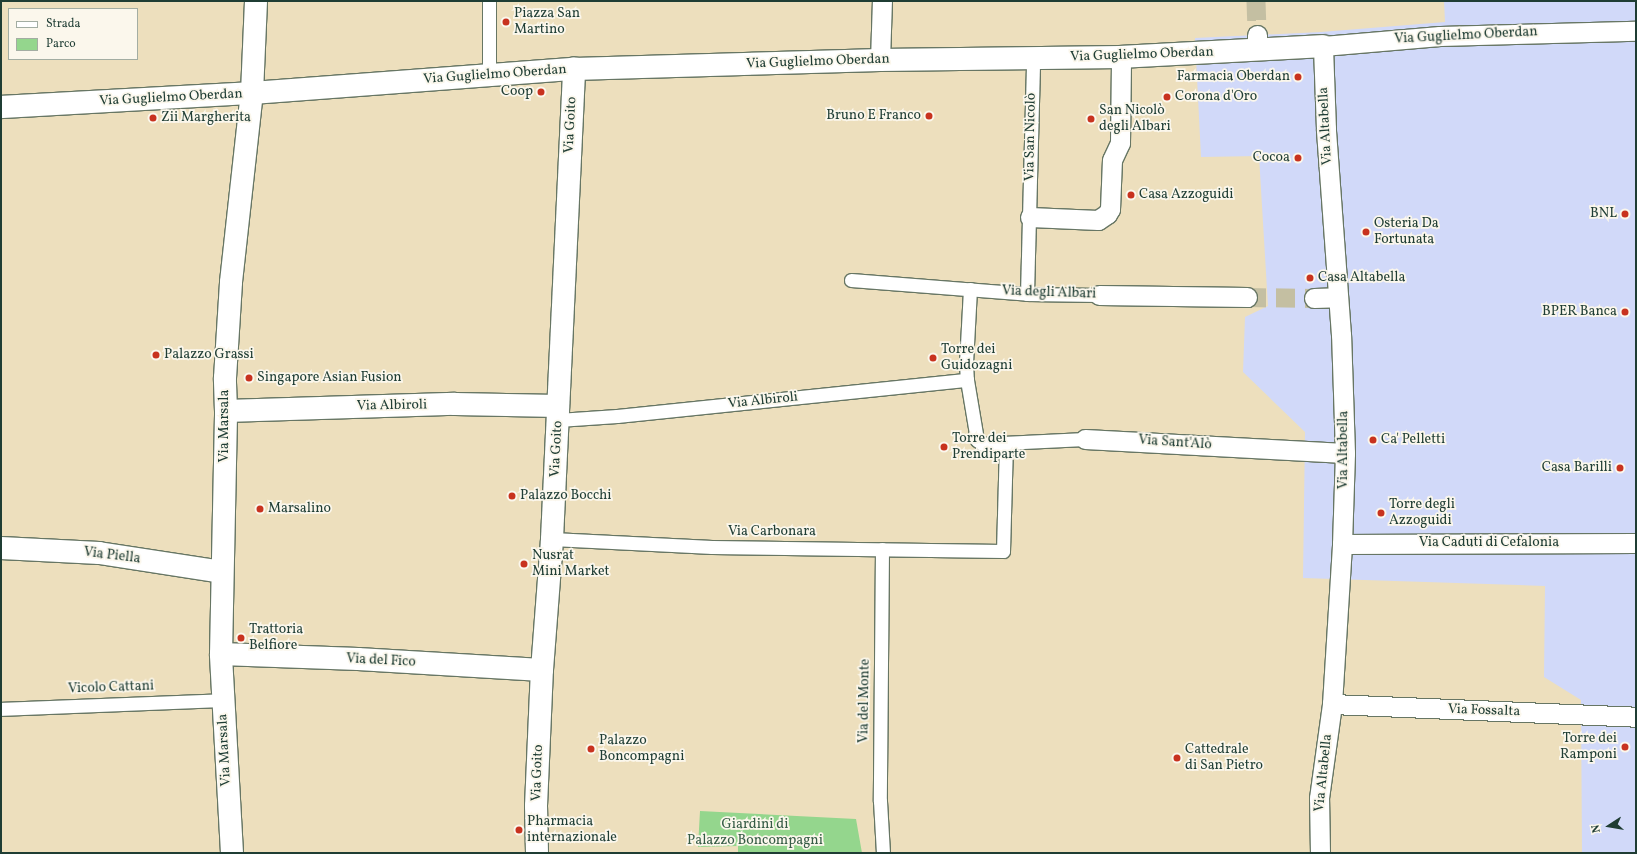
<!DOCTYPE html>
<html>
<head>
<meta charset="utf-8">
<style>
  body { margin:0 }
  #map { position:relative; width:1637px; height:854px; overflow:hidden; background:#eddfbd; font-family:Vollkorn,serif }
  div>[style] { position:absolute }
  .built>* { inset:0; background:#d1d9f9 }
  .green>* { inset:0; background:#94d68d }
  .pedestrian-tunnel>* { height:19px; margin-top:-9.5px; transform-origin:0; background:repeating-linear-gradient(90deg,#c4bfa2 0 19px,transparent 0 29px) }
  .roads { filter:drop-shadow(1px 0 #677664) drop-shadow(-1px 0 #677664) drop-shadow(0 1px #677664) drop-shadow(0 -1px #677664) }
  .service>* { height:13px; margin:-6.5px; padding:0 6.5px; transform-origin:6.5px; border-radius:6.5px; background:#fff }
  .pedestrian>* { height:19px; margin:-9.5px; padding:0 9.5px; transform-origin:9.5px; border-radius:9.5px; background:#fff }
  .minor>* { height:22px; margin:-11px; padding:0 11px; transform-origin:11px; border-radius:11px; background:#fff }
  .dots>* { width:11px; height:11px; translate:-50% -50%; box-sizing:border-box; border:2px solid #fbf7ec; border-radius:50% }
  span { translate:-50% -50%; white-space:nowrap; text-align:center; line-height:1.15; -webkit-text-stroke:3.5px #fbf7ec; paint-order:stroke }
  .poi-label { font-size:14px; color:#1f3d34 }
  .left { translate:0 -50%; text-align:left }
  .right { translate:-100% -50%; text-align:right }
  .street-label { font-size:14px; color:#1f3d34 }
  .park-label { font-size:14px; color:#365c46 }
  .frame { position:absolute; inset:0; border:2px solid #1f3d34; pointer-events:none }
  .legend { position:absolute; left:8px; top:8px; width:130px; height:52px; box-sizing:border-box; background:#fbf7ec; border:1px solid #a3ada2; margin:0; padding:5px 7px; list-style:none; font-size:12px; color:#1f3d34 }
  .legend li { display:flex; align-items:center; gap:8px; height:20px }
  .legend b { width:20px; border:1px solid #a3ada2 }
  .north { position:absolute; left:1589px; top:806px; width:40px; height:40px; -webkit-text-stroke:3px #fbf7ec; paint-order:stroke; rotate:258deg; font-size:11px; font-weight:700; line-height:16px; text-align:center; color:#1f3d34 }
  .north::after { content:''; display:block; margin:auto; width:14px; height:18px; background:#1f3d34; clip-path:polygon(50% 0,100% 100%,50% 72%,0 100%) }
</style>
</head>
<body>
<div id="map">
  <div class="built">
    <i style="clip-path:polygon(1444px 1px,1636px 1px,1636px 853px,1582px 853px,1581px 700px,1544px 677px,1545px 586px,1303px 578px,1305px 432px,1243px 372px,1245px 317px,1268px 306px,1259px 156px,1201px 157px,1195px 38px,1321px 32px,1445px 22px)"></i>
  </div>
  <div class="green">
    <i style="clip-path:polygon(700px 811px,856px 819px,862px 853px,738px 853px,738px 846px,698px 847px)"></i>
  </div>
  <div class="pedestrian-tunnel">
    <i style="left:1256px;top:1px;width:34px;rotate:88deg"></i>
    <i style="left:1247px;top:297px;width:67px;rotate:0.9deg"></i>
  </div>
  <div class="roads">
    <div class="service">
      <i style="left:489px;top:1px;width:74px;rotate:90deg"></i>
      <i style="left:851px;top:280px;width:177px;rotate:4.5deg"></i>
      <i style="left:1027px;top:294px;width:72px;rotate:0.8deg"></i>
      <i style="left:970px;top:289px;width:74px;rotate:93.1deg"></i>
      <i style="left:966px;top:363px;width:17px;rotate:87deg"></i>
      <i style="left:967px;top:380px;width:61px;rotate:80.5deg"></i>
      <i style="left:977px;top:440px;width:6px;rotate:39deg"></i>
      <i style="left:982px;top:444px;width:103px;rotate:-2.8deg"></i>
      <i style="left:1027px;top:294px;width:236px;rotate:-88.5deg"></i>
      <i style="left:558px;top:420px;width:59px;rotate:-3.9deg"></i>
      <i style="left:617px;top:416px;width:352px;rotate:-5.9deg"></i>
      <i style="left:552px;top:539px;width:160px;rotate:2.9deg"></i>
      <i style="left:712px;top:547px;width:291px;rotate:0.8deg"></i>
      <i style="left:1003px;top:551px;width:108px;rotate:-88.4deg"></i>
      <i style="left:882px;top:549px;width:252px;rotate:90.5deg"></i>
      <i style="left:880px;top:801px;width:52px;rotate:86.7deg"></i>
      <i style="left:1px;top:709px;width:221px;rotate:-2.3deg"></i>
    </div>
    <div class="pedestrian">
      <i style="left:1257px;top:35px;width:15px;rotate:90deg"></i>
      <i style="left:880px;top:60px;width:59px;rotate:-88.1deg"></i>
      <i style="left:1030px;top:217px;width:68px;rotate:2.5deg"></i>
      <i style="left:1098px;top:220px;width:11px;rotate:-34deg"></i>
      <i style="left:1107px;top:214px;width:6px;rotate:-59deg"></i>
      <i style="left:1110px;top:209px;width:49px;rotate:-87.7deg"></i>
      <i style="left:1112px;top:160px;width:19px;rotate:-65deg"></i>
      <i style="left:1120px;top:143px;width:86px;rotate:-89.3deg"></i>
      <i style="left:1099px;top:295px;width:148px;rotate:0.8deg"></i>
      <i style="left:1314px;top:298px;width:24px;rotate:-2deg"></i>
      <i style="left:1085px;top:439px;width:260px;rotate:3.1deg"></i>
      <i style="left:1342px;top:544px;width:294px;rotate:-0.2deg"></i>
      <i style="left:1332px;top:704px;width:304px;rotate:2.4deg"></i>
      <i style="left:1320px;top:853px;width:55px;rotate:-91deg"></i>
      <i style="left:1319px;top:798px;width:95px;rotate:-82.1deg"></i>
      <i style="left:1332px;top:704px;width:160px;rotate:-86.4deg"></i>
      <i style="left:1342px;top:544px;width:91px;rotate:-88.1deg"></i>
      <i style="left:1345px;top:453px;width:118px;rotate:-91.9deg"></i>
      <i style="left:1341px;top:335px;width:207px;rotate:-94.2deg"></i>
      <i style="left:1326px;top:129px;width:83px;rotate:-92.1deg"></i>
      <i style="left:1323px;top:46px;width:117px;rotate:-4.9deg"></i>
      <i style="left:1440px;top:36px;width:196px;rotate:-1.5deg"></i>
    </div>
    <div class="minor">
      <i style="left:1px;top:107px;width:251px;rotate:-3.2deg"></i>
      <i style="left:252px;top:93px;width:323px;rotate:-4.3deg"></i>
      <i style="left:574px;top:69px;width:306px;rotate:-1.7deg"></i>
      <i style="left:880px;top:60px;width:241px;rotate:-0.7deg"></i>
      <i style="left:1121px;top:57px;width:202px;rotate:-3.1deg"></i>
      <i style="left:226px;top:411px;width:229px;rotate:-1.8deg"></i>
      <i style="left:455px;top:404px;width:103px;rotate:1.1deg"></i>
      <i style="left:1px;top:548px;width:98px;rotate:2.9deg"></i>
      <i style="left:99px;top:553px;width:124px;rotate:8.8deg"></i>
      <i style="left:221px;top:654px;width:137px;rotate:2.1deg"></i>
      <i style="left:358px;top:659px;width:184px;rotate:3.4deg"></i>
      <i style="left:232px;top:853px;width:199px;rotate:-93.2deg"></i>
      <i style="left:221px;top:654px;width:243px;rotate:-88.8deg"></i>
      <i style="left:226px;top:411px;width:33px;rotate:-92deg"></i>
      <i style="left:225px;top:378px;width:96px;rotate:-86.4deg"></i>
      <i style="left:231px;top:282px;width:190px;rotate:-83.7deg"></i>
      <i style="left:252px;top:93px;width:92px;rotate:-87.5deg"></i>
      <i style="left:537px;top:853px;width:47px;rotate:-91.2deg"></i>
      <i style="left:536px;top:806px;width:136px;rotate:-87.5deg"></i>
      <i style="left:542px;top:670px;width:131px;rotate:-85.6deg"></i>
      <i style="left:552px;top:539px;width:471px;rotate:-87.3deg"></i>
    </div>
  </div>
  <div class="dots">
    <i style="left:506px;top:22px;background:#c8321e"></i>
    <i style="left:1298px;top:77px;background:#c8321e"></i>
    <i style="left:541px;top:92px;background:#c8321e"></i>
    <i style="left:1167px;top:97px;background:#c8321e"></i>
    <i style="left:929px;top:116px;background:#c8321e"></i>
    <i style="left:153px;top:118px;background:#c8321e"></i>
    <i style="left:1091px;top:119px;background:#c8321e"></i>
    <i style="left:1298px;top:158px;background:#c8321e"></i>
    <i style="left:1131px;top:195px;background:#c8321e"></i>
    <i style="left:1625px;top:214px;background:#c8321e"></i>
    <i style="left:1366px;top:232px;background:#c8321e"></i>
    <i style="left:1310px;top:278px;background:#c8321e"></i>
    <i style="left:1625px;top:312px;background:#c8321e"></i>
    <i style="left:156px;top:355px;background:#c8321e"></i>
    <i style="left:933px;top:358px;background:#c8321e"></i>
    <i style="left:249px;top:378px;background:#c8321e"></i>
    <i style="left:1373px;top:440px;background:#c8321e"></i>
    <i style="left:944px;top:447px;background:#c8321e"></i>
    <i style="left:1620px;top:468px;background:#c8321e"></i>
    <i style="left:512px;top:496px;background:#c8321e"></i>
    <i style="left:260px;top:509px;background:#c8321e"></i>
    <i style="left:1381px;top:513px;background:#c8321e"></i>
    <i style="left:524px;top:564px;background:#c8321e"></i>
    <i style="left:241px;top:638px;background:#c8321e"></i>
    <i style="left:1625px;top:747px;background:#c8321e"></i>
    <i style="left:591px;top:749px;background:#c8321e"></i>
    <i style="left:1177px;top:758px;background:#c8321e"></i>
    <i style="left:519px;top:830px;background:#c8321e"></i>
  </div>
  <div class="poi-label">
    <span class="left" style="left:514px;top:22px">Piazza San<br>Martino</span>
    <span class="right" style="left:1290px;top:77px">Farmacia Oberdan</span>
    <span class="right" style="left:533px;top:92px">Coop</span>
    <span class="left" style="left:1175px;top:97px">Corona d'Oro</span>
    <span class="left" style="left:1099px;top:119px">San Nicolò<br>degli Albari</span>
    <span class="right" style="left:921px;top:116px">Bruno E Franco</span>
    <span class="left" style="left:161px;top:118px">Zii Margherita</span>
    <span class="right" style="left:1290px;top:158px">Cocoa</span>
    <span class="left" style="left:1139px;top:195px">Casa Azzoguidi</span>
    <span class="right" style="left:1617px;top:214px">BNL</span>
    <span class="left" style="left:1374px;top:232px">Osteria Da<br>Fortunata</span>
    <span class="left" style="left:1318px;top:278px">Casa Altabella</span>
    <span class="right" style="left:1617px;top:312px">BPER Banca</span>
    <span class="left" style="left:941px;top:358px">Torre dei<br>Guidozagni</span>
    <span class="left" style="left:164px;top:355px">Palazzo Grassi</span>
    <span class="left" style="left:257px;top:378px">Singapore Asian Fusion</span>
    <span class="left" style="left:952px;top:447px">Torre dei<br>Prendiparte</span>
    <span class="left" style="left:1381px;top:440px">Ca' Pelletti</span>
    <span class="right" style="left:1612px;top:468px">Casa Barilli</span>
    <span class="left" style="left:520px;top:496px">Palazzo Bocchi</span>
    <span class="left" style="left:1389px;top:513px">Torre degli<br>Azzoguidi</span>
    <span class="left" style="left:268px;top:509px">Marsalino</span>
    <span class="left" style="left:532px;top:564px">Nusrat<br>Mini Market</span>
    <span class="left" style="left:249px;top:638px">Trattoria<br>Belfiore</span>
    <span class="right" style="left:1617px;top:747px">Torre dei<br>Ramponi</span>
    <span class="left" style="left:599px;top:749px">Palazzo<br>Boncompagni</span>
    <span class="left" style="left:1185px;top:758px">Cattedrale<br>di San Pietro</span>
    <span class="left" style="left:527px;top:830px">Pharmacia<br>internazionale</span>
  </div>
  <div class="street-label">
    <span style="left:1466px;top:36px;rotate:-3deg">Via Guglielmo Oberdan</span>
    <span style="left:1142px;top:55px;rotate:-2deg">Via Guglielmo Oberdan</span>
    <span style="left:818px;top:62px;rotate:-2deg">Via Guglielmo Oberdan</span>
    <span style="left:495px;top:75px;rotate:-4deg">Via Guglielmo Oberdan</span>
    <span style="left:171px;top:98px;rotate:-3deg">Via Guglielmo Oberdan</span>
    <span style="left:571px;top:125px;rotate:-87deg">Via Goito</span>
    <span style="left:1326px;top:126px;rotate:-93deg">Via Altabella</span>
    <span style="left:1031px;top:137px;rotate:-89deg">Via San Nicolò</span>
    <span style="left:1049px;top:293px;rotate:2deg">Via degli Albari</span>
    <span style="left:763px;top:401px;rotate:-6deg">Via Albiroli</span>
    <span style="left:392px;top:406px;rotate:-1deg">Via Albiroli</span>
    <span style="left:225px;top:426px;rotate:-90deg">Via Marsala</span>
    <span style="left:1175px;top:443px;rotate:4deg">Via Sant'Alò</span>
    <span style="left:557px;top:449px;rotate:-87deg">Via Goito</span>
    <span style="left:1344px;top:450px;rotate:-90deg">Via Altabella</span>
    <span style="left:772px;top:532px">Via Carbonara</span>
    <span style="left:1489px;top:543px">Via Caduti di Cefalonia</span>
    <span style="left:112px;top:556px;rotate:7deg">Via Piella</span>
    <span style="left:381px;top:661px;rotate:3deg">Via del Fico</span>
    <span style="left:111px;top:688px;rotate:-2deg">Vicolo Cattani</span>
    <span style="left:865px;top:701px;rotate:-89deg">Via del Monte</span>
    <span style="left:1484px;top:711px;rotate:2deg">Via Fossalta</span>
    <span style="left:225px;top:750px;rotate:-93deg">Via Marsala</span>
    <span style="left:538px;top:773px;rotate:-88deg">Via Goito</span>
    <span style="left:1324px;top:773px;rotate:-84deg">Via Altabella</span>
  </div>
  <div class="park-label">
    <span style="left:755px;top:833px">Giardini di<br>Palazzo Boncompagni</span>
  </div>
  <div class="frame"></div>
  <ul class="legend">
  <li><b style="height:5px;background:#fff"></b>Strada</li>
  <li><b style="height:11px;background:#94d68d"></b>Parco</li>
  </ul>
  <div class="north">N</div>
</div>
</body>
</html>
